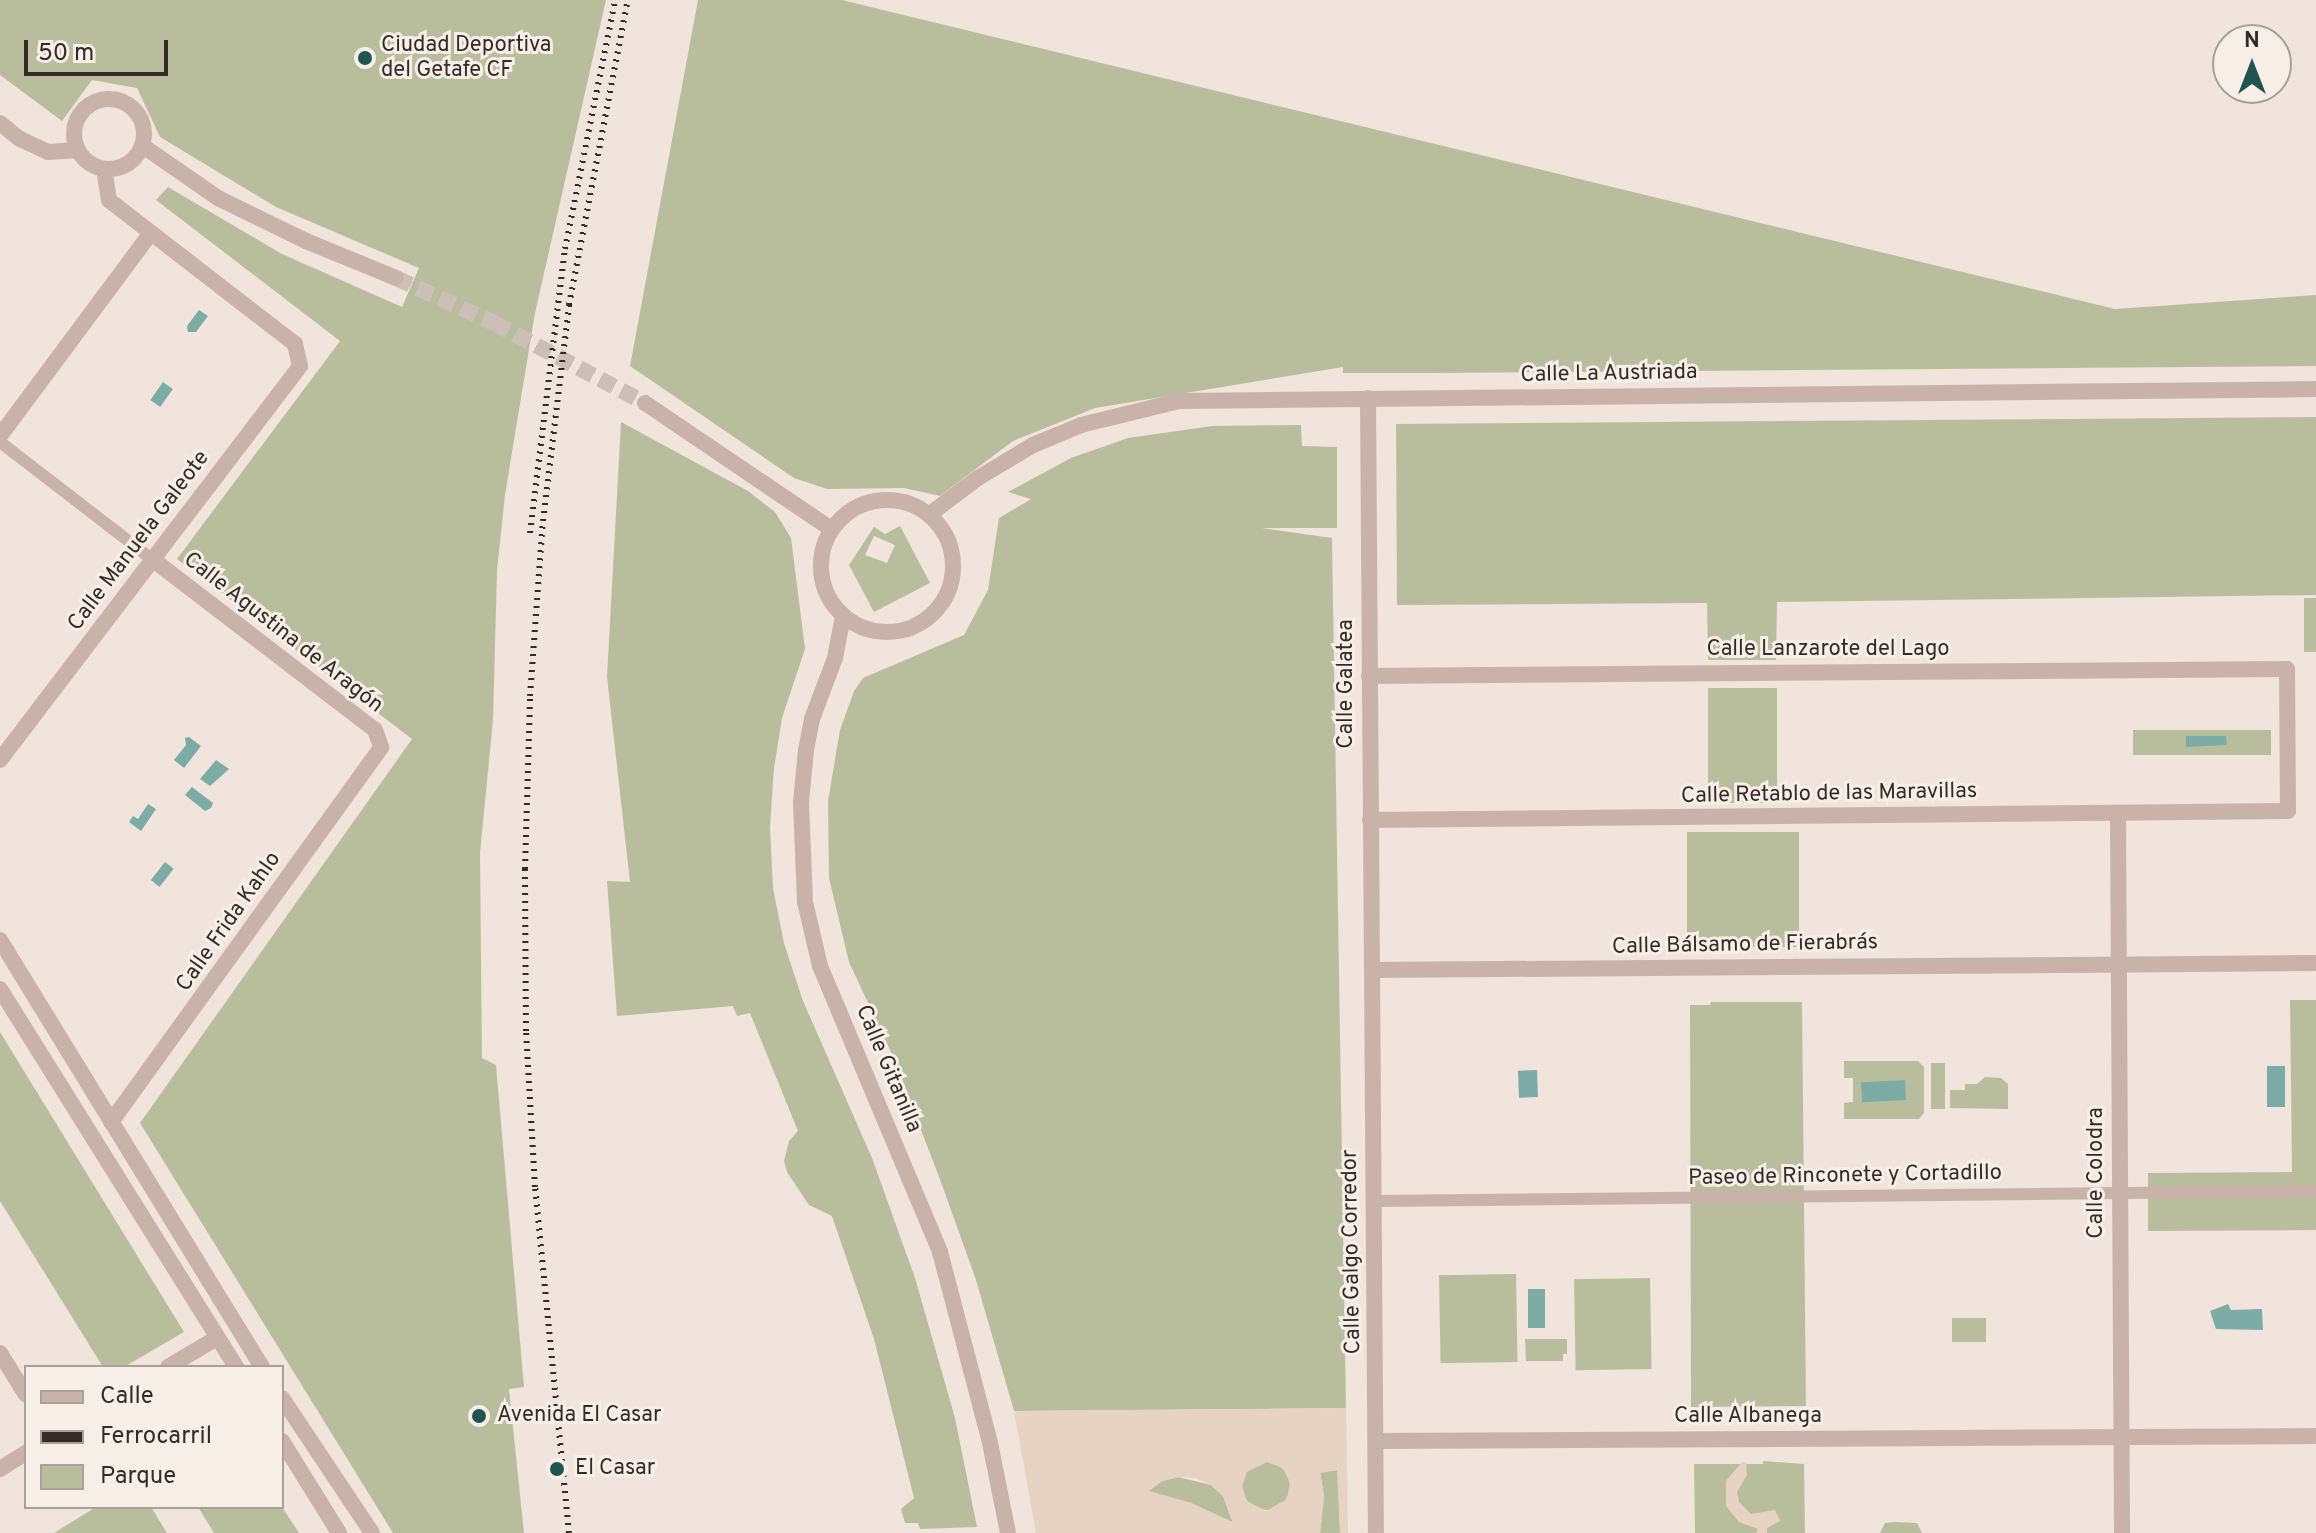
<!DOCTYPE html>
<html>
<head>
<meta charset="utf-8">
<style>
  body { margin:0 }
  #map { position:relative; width:2316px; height:1533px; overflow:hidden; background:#f0e4dc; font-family:Overpass,sans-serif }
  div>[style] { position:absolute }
  .green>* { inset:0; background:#b8be9d; transform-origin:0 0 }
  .round { border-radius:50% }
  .plaza>* { inset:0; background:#e7d3c4 }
  .water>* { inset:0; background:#7daca7; transform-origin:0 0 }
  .minor-tunnel>* { height:16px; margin-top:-8px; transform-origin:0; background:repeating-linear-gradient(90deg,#cbbfb8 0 16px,transparent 0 24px) }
  .pedestrian>* { height:12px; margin:-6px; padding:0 6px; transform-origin:6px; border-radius:6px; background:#c8b2a9 }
  .minor>* { height:16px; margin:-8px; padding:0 8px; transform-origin:8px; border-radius:8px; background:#c8b2a9 }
  .minor>.ring { margin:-8px; padding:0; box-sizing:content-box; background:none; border:16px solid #c8b2a9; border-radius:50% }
  .rail>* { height:6px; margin-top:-3px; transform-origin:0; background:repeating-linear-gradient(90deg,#352a28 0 2px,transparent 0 8px) }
  .dots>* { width:22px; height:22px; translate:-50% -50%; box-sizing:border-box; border:4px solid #f8eee8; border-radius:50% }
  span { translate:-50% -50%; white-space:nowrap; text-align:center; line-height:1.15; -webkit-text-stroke:6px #f8eee8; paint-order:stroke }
  .poi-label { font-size:22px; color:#352a28 }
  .left { translate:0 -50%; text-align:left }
  .street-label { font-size:22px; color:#352a28 }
  .legend { position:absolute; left:24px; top:1365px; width:260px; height:144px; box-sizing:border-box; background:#f8eee8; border:2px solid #aaa09b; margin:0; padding:10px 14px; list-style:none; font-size:24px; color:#352a28 }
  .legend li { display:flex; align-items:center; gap:16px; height:40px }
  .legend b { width:40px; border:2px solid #aaa09b }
  .north { position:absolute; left:2212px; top:24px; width:80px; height:80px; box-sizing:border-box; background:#f8eee8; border:2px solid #aaa09b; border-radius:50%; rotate:0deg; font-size:22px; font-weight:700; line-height:32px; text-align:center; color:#352a28 }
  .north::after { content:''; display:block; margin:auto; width:28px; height:36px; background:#205450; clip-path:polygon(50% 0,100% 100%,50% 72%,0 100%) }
  .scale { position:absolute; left:24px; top:40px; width:144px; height:36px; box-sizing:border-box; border:4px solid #352a28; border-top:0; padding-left:10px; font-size:24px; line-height:28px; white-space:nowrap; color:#352a28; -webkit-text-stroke:6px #f8eee8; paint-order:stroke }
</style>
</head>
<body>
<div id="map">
  <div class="green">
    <i style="clip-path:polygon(0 0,606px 0,535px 313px,505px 495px,497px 571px,493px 720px,480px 853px,482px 1058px,496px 1065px,524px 1387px,509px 1389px,524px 1533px,393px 1533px,140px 1123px,412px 739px,177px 559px,340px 341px,156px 200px,168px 187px,282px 254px,402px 307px,419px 268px,276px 207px,160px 137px,137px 88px,92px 80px,62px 121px,0 75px)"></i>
    <i style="clip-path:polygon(698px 0,842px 0,2115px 309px,2316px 295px,2316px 366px,1434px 373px,1343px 373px,1343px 367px,1095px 408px,1013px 441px,940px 496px,904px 488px,827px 489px,794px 478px,630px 366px)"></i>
    <i style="clip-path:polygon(2316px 417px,2316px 595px,1777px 602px,1776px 660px,1708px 660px,1707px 603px,1397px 605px,1396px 424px)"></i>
    <i style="clip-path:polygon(621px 422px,748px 491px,775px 512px,791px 538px,805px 649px,782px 718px,774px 768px,770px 827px,773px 888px,784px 943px,803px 1001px,872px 1158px,915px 1278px,955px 1418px,977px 1527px,920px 1529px,918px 1523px,905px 1523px,901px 1509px,914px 1498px,874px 1339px,832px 1216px,809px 1205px,787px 1172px,784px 1161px,789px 1141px,798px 1131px,750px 1013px,737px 1016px,733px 1006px,617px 1016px,607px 881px,630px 882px,607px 677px)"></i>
    <i style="clip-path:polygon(1301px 425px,1302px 446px,1337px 447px,1337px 528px,1262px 528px,1332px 538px,1346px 1408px,1014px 1411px,976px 1280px,941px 1182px,891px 1052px,849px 962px,829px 878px,828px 801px,840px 730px,854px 691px,863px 678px,964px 635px,988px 590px,999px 518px,1031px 499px,1008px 492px,1071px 458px,1128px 438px,1212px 426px)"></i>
    <i style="clip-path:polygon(evenodd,900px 526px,930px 583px,874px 612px,849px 565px,874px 527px,885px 534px,900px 526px,874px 536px,895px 545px,887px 563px,865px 555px,874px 536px)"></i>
    <i style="left:2304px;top:598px;width:12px;height:54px"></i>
    <i style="left:1777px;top:688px;width:115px;height:69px;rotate:90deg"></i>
    <i style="left:2133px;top:730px;width:138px;height:25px"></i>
    <i style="left:1799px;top:832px;width:115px;height:112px;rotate:90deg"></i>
    <i style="clip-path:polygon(2290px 1000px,2316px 1000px,2316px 1230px,2148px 1231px,2148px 1173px,2292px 1172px)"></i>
    <i style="clip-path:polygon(1711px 1002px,1802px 1002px,1806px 1406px,1691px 1407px,1690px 1005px,1710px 1005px)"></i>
    <i style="clip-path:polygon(0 1032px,184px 1332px,124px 1367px,103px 1367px,0 1201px)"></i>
    <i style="clip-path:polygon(1844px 1061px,1918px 1061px,1924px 1067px,1924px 1113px,1919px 1119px,1844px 1119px,1844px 1103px,1853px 1102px,1853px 1078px,1844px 1078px)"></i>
    <i style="left:1931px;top:1063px;width:14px;height:46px"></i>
    <i style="clip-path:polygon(1985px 1077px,2001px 1078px,2008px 1084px,2008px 1109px,1950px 1108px,1950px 1090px,1965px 1090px,1965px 1084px,1977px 1084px)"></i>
    <i style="left:1516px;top:1274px;width:88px;height:77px;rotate:89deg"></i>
    <i style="left:1650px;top:1278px;width:91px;height:76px;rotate:89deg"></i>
    <i style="left:1952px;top:1318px;width:34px;height:24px"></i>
    <i style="clip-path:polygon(1525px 1339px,1567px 1339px,1567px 1354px,1563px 1354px,1563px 1361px,1526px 1361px)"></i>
    <i style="clip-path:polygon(1763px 1461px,1804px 1464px,1805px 1533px,1695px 1533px,1694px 1464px,1763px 1464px)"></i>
    <i class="round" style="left:1242px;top:1462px;width:48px;height:48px"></i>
    <i style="clip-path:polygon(1338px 1470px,1340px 1533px,1320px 1533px,1324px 1496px,1320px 1472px)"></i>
    <i style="clip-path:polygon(1178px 1477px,1211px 1485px,1223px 1496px,1233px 1523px,1191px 1503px,1148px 1491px,1162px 1481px)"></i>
    <i style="clip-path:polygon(96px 1507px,151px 1507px,167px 1533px,54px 1533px)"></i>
    <i style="clip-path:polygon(198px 1507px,282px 1507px,299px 1533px,214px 1533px)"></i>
    <i style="clip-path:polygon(1896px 1522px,1917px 1523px,1922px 1533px,1880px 1533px,1885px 1523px)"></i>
  </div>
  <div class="plaza">
    <i style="clip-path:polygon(evenodd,1346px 1408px,1348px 1533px,1340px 1533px,1337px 1470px,1320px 1473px,1324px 1496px,1320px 1533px,1036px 1533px,1014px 1411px,1346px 1408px,1267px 1462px,1283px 1468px,1290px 1483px,1287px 1499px,1266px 1511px,1247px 1501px,1242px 1486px,1247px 1472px,1267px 1462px,1346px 1408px,1178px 1477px,1195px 1478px,1211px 1485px,1223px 1496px,1233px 1522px,1191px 1503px,1149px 1491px,1162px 1481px,1178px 1477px)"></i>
    <i style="clip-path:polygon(1742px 1462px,1746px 1462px,1747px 1475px,1737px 1492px,1739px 1502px,1751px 1514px,1775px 1510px,1780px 1521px,1767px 1528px,1767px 1533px,1756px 1533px,1758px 1529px,1739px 1522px,1726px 1506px,1726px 1481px)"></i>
  </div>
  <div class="water">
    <i style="clip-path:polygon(199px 310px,208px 316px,196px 332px,188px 332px,187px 326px)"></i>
    <i style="left:163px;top:382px;width:12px;height:22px;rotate:35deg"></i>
    <i style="clip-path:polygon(2186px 736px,2226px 736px,2227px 745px,2186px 747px)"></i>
    <i style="clip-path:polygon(189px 737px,201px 746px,184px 768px,174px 760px,186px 745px,185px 738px)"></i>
    <i style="clip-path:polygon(216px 760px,229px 769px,210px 786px,200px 779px)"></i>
    <i style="clip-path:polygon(192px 787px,213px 803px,211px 808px,205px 811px,185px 795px)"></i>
    <i style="clip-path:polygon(148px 804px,156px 809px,141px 831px,129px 822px,133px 816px,138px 819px)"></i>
    <i style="left:165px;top:862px;width:11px;height:23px;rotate:38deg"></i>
    <i style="left:2267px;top:1066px;width:18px;height:41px"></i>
    <i style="left:1537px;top:1070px;width:27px;height:19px;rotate:88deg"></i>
    <i style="left:1905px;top:1080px;width:20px;height:44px;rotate:87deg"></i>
    <i style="left:1528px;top:1289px;width:17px;height:39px"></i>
    <i style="clip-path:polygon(2228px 1304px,2231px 1310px,2262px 1309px,2263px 1330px,2216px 1329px,2210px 1311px)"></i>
  </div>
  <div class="minor-tunnel">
    <i style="left:396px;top:278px;width:108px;rotate:24.7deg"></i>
    <i style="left:494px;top:323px;width:171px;rotate:27.9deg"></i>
  </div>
  <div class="pedestrian">
    <i style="left:0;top:442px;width:192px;rotate:37.6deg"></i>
    <i style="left:1374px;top:1201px;width:942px;rotate:-0.61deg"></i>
  </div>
  <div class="minor">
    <i class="ring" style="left:74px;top:99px;width:54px;height:54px"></i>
    <i style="left:0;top:123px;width:26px;rotate:39deg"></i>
    <i style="left:20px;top:139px;width:31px;rotate:25deg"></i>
    <i style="left:48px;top:152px;width:30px;rotate:-4deg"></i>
    <i style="left:143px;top:146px;width:91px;rotate:34.7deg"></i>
    <i style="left:218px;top:198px;width:98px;rotate:26deg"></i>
    <i style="left:306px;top:241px;width:97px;rotate:22.3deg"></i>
    <i style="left:1368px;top:398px;width:1135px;rotate:89.6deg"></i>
    <i style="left:645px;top:403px;width:225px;rotate:34.1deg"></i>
    <i style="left:0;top:436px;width:252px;rotate:-53.4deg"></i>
    <i class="ring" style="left:821px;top:500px;width:116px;height:116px"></i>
    <i style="left:930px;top:514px;width:60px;rotate:-36.9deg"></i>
    <i style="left:978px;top:478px;width:64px;rotate:-31deg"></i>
    <i style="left:1033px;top:445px;width:52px;rotate:-22.6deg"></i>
    <i style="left:1081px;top:425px;width:101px;rotate:-13.8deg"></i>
    <i style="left:1179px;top:401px;width:1137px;rotate:-0.6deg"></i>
    <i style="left:843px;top:616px;width:43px;rotate:100.8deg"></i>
    <i style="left:835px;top:658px;width:65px;rotate:110.7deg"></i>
    <i style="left:812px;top:719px;width:32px;rotate:101deg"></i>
    <i style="left:806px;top:750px;width:52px;rotate:95.5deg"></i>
    <i style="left:801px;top:802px;width:100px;rotate:87.7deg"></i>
    <i style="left:805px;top:902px;width:66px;rotate:76.8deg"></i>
    <i style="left:820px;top:966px;width:310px;rotate:67.2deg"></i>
    <i style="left:940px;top:1252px;width:197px;rotate:75.3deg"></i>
    <i style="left:990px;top:1443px;width:92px;rotate:78.7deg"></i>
    <i style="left:1369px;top:676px;width:918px;rotate:-0.44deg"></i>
    <i style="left:2287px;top:669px;width:142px;rotate:89.6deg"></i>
    <i style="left:2288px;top:811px;width:918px;rotate:179.44deg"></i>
    <i style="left:0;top:760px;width:495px;rotate:-52.7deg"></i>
    <i style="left:300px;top:366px;width:23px;rotate:-103deg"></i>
    <i style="left:295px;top:344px;width:235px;rotate:-142.3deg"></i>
    <i style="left:109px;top:200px;width:31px;rotate:-99deg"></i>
    <i style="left:2118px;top:813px;width:720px;rotate:89.68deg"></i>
    <i style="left:0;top:940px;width:501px;rotate:58.47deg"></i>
    <i style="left:1372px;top:970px;width:944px;rotate:-0.42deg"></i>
    <i style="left:0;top:989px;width:446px;rotate:58deg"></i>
    <i style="left:111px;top:1122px;width:462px;rotate:-54.2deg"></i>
    <i style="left:381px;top:747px;width:18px;rotate:-109deg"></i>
    <i style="left:375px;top:730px;width:281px;rotate:-142.5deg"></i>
    <i style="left:0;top:1353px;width:49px;rotate:58.2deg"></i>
    <i style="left:168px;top:1367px;width:57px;rotate:-30.6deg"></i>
    <i style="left:282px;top:1398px;width:162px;rotate:56.3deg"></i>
    <i style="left:282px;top:1441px;width:108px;rotate:58.2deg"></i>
    <i style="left:1376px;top:1441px;width:940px;rotate:-0.3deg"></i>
    <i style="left:0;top:1469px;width:31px;rotate:-32deg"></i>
  </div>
  <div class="rail">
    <i style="left:530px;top:533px;width:286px;rotate:-83deg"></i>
    <i style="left:565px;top:249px;width:254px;rotate:-78.6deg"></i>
    <i style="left:569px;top:1533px;width:348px;rotate:-95.6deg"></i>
    <i style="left:535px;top:1187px;width:156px;rotate:-93.3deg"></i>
    <i style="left:526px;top:1031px;width:162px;rotate:-90.4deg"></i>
    <i style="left:525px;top:869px;width:173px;rotate:-88.3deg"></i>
    <i style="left:530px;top:696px;width:175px;rotate:-85.8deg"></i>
    <i style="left:543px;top:521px;width:218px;rotate:-83.1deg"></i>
    <i style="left:569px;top:305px;width:311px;rotate:-79.1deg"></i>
  </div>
  <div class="dots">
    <i style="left:365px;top:58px;background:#205450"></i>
    <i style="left:479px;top:1416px;background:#205450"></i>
    <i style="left:557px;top:1469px;background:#205450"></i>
  </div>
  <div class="poi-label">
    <span class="left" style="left:381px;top:58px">Ciudad Deportiva<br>del Getafe CF</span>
    <span class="left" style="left:497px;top:1416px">Avenida El Casar</span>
    <span class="left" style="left:575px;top:1469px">El Casar</span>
  </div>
  <div class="street-label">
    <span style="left:1609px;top:374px;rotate:-1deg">Calle La Austriada</span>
    <span style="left:139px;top:541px;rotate:-53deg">Calle Manuela Galeote</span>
    <span style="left:283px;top:633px;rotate:38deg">Calle Agustina de Aragón</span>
    <span style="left:1828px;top:650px">Calle Lanzarote del Lago</span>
    <span style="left:1347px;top:684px;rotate:-90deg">Calle Galatea</span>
    <span style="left:1829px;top:794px;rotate:-1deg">Calle Retablo de las Maravillas</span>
    <span style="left:229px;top:922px;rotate:-55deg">Calle Frida Kahlo</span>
    <span style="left:1745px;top:945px;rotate:-1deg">Calle Bálsamo de Fierabrás</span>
    <span style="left:888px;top:1069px;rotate:67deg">Calle Gitanilla</span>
    <span style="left:2097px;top:1173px;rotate:-90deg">Calle Colodra</span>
    <span style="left:1845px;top:1176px;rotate:-1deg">Paseo de Rinconete y Cortadillo</span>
    <span style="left:1352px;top:1252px;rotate:-91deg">Calle Galgo Corredor</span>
    <span style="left:1748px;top:1417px">Calle Albanega</span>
  </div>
  <ul class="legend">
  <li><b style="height:10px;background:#c8b2a9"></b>Calle</li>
  <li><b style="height:10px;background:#352a28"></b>Ferrocarril</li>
  <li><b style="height:22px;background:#b8be9d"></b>Parque</li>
  </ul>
  <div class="north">N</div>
  <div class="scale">50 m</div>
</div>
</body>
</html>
